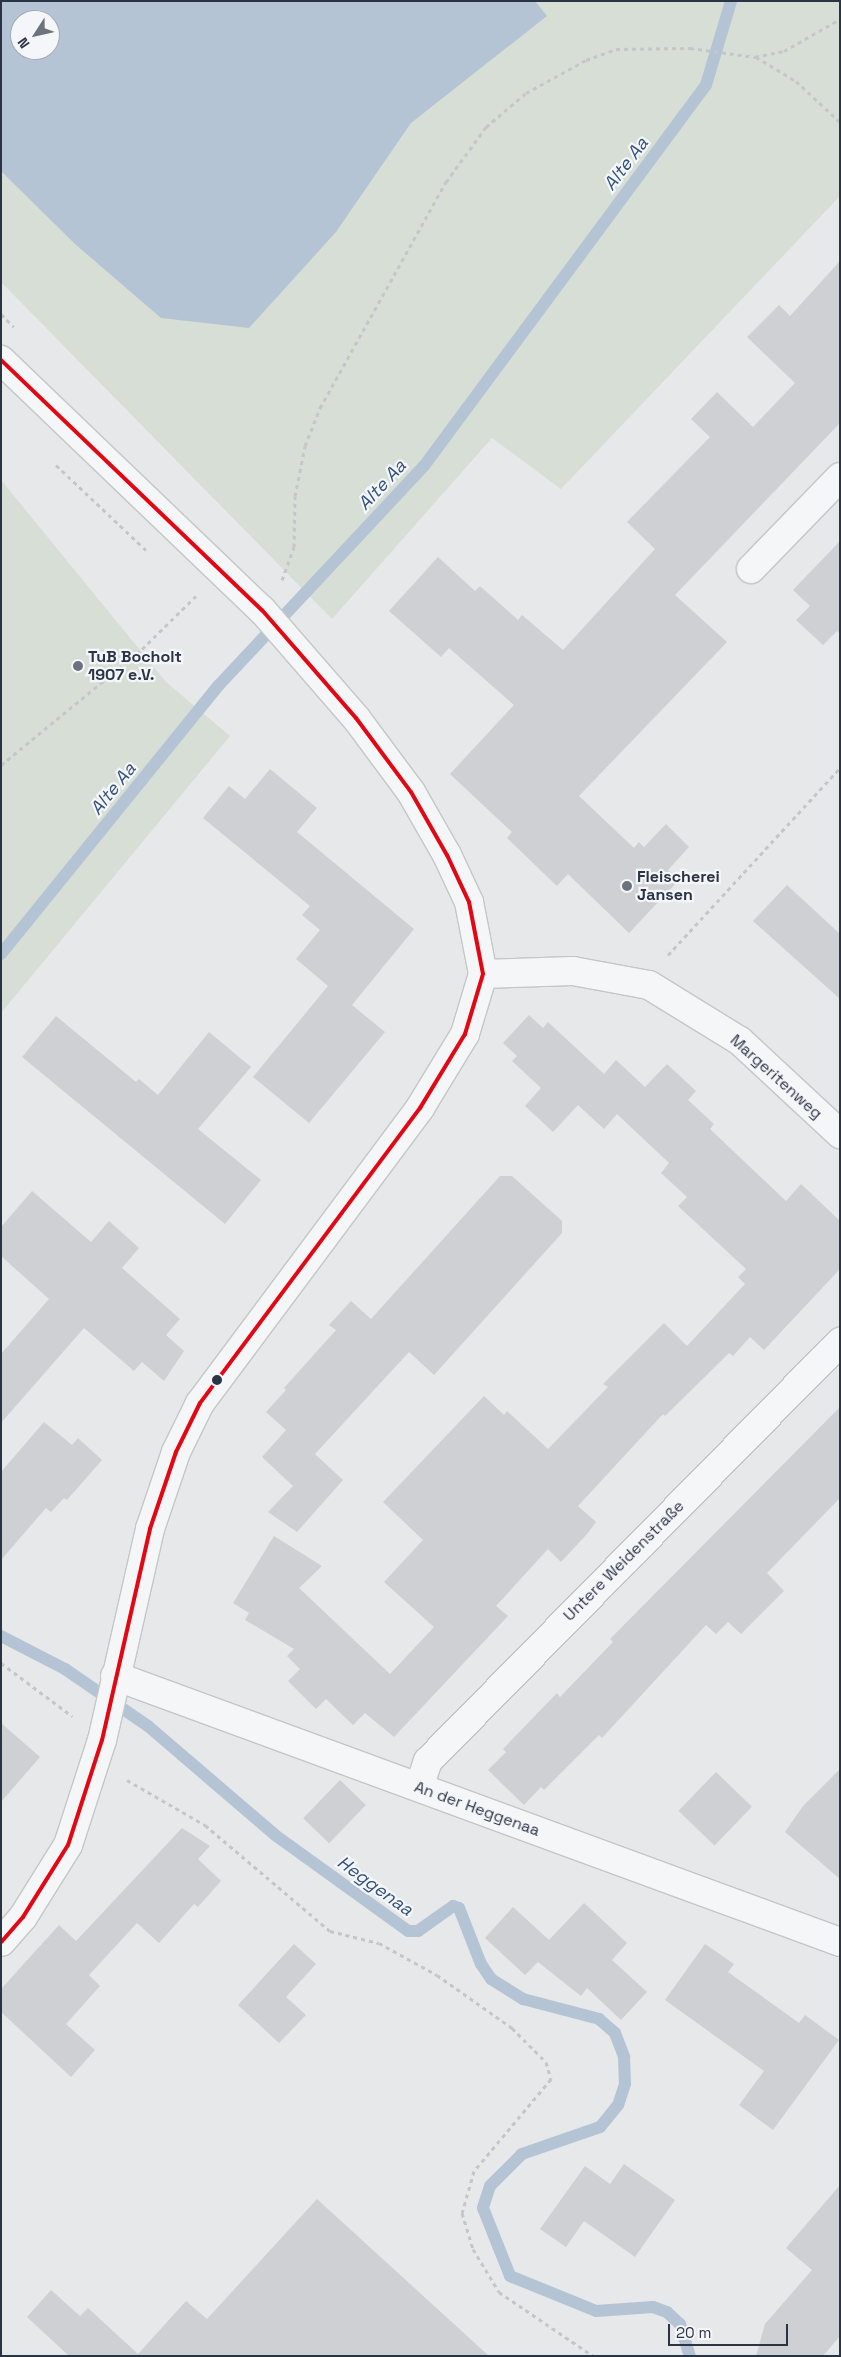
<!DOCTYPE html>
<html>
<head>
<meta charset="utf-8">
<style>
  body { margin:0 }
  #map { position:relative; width:841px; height:2357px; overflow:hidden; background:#e6e8ea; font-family:"Space Grotesk",sans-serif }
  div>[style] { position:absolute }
  .green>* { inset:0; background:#d6ded6 }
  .water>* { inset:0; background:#b4c4d5 }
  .stream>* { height:12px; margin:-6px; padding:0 6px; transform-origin:6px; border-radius:6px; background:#b4c4d5 }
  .building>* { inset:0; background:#ced0d3; transform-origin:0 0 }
  .path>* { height:3px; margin-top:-1.5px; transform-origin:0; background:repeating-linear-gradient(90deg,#c5c6ca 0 4px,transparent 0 8px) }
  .roads { filter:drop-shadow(1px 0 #c4c6c8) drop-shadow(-1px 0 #c4c6c8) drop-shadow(0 1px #c4c6c8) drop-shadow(0 -1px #c4c6c8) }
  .minor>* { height:28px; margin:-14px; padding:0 14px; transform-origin:14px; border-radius:14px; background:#f5f6f7 }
  .bus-1>* { height:4px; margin:-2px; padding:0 2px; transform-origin:2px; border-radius:2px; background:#e30613 }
  .dots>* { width:14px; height:14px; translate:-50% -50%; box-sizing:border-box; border:2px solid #f4f6f9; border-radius:50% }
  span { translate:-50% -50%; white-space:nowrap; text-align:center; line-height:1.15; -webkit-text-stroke:4.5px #f4f6f9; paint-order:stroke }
  .poi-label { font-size:16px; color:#2b3445; font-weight:700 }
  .left { translate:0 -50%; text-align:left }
  .street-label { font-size:16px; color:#2b3445 }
  .water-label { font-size:18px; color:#34527a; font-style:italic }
  .frame { position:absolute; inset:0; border:2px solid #2b3445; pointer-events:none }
  .north { position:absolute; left:10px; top:10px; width:50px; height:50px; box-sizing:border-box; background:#f4f6f9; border:1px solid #a4a8b1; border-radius:50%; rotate:235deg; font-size:14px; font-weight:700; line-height:20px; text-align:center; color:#2b3445 }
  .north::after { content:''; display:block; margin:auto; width:18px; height:22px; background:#6c737f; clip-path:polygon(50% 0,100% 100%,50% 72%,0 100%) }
  .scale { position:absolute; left:668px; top:2324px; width:120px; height:22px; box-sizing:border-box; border:2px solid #2b3445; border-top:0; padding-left:6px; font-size:15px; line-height:18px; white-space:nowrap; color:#2b3445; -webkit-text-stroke:4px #f4f6f9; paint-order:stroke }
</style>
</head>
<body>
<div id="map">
  <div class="green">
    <i style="clip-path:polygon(evenodd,1px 1px,840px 1px,840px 196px,561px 489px,492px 438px,332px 619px,1px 282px,1px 1px,20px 20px,50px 20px,50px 50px,20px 50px,20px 20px)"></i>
    <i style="clip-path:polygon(1px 480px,166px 682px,230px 736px,1px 1013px)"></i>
  </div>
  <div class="water">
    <i style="clip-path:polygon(evenodd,1px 1px,535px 1px,547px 16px,411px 123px,336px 232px,249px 328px,161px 318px,75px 244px,1px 171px,1px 1px,20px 20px,50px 20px,50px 50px,20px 50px,20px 20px)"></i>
  </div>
  <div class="stream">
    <i style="left:1px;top:954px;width:346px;rotate:-51deg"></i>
    <i style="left:219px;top:685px;width:300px;rotate:-46.9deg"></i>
    <i style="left:424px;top:466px;width:474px;rotate:-53.5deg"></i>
    <i style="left:706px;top:85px;width:88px;rotate:-73.4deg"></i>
    <i style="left:1px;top:1636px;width:72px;rotate:27.3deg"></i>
    <i style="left:65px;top:1669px;width:101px;rotate:34.5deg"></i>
    <i style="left:148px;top:1726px;width:167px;rotate:40.6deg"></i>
    <i style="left:275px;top:1835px;width:164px;rotate:35.8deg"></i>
    <i style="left:408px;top:1931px;width:10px"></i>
    <i style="left:418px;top:1931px;width:43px;rotate:-35.5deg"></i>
    <i style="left:453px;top:1906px;width:6px;rotate:18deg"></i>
    <i style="left:459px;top:1908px;width:60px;rotate:68.6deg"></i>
    <i style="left:481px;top:1964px;width:18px;rotate:56deg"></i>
    <i style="left:491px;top:1979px;width:38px;rotate:32deg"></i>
    <i style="left:523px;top:1999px;width:79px;rotate:14.7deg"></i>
    <i style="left:599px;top:2019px;width:21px;rotate:41deg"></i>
    <i style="left:615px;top:2033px;width:26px;rotate:69deg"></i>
    <i style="left:624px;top:2057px;width:27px;rotate:88deg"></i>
    <i style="left:625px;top:2084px;width:22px;rotate:108deg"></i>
    <i style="left:618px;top:2105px;width:28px;rotate:129deg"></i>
    <i style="left:600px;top:2127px;width:83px;rotate:160.9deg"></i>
    <i style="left:522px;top:2154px;width:45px;rotate:135deg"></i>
    <i style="left:490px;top:2186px;width:23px;rotate:108deg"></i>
    <i style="left:483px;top:2208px;width:73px;rotate:68.3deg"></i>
    <i style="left:510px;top:2276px;width:93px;rotate:22.1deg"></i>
    <i style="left:596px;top:2311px;width:57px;rotate:-4deg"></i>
    <i style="left:653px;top:2307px;width:15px;rotate:20deg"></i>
    <i style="left:667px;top:2312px;width:18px;rotate:43deg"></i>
    <i style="left:680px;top:2324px;width:34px;rotate:73deg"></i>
  </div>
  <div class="building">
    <i style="clip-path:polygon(840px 261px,840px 423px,675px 595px,727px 642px,579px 796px,634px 848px,639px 842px,644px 847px,666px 824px,689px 847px,668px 870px,679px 880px,629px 933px,568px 874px,557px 886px,507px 838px,512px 832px,450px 774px,514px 705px,449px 648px,441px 657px,389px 611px,438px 557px,475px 591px,480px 586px,518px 620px,522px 615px,563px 650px,655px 549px,627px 522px,710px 437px,691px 419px,717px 392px,753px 427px,795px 383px,747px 337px,779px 305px,790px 316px)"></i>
    <i style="clip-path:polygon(840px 541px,840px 634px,837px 631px,823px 645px,796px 620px,810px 606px,793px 590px)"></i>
    <i style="clip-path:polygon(270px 769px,317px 808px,297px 832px,414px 929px,352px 1005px,385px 1032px,309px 1123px,253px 1077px,328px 986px,296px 959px,320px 930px,302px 915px,310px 906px,203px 818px,229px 786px,245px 799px)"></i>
    <i style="clip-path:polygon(787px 885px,840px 934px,840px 999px,753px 921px)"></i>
    <i style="clip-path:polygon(529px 1015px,543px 1028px,548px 1022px,604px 1074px,616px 1060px,645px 1087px,667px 1064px,696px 1091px,688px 1100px,714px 1124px,710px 1129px,786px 1201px,801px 1184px,840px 1221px,840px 1269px,764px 1350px,750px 1337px,733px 1356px,729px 1353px,665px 1416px,663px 1414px,578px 1506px,596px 1522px,587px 1534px,561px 1562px,548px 1549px,496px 1606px,508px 1616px,394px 1737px,365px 1713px,353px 1725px,326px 1699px,316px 1709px,288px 1681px,300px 1669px,287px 1656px,294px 1649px,245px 1620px,249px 1613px,233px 1603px,274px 1536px,322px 1566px,299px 1588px,390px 1674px,434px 1627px,384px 1582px,423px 1540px,383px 1502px,484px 1396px,504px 1415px,507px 1411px,548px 1449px,608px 1387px,603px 1384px,664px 1323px,687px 1346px,745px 1284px,738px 1277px,746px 1269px,678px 1206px,687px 1197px,661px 1173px,669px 1163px,617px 1114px,604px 1129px,578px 1105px,553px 1132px,525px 1106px,541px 1088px,512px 1061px,517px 1056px,503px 1043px)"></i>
    <i style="clip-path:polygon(56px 1016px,136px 1082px,139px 1079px,158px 1095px,209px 1032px,251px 1067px,198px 1129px,261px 1180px,225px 1224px,22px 1057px)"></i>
    <i style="clip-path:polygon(500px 1176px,512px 1176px,562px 1221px,562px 1233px,434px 1375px,409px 1352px,315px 1454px,343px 1480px,297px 1532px,268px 1512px,293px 1486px,262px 1457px,286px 1430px,266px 1412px,286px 1390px,284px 1388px,336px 1330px,329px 1325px,351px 1301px,371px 1319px)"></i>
    <i style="clip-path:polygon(32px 1191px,91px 1242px,109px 1221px,139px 1248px,122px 1268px,180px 1319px,166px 1335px,184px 1351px,164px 1381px,142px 1362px,134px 1371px,84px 1328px,1px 1423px,1px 1354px,49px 1299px,1px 1256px,1px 1227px)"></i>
    <i style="clip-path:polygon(840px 1407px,840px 1498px,767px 1573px,784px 1591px,741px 1634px,728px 1622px,716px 1634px,706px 1625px,602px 1738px,599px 1735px,544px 1790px,541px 1787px,524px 1805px,488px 1770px,506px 1752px,503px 1749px,557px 1693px,560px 1697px,613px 1642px,610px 1639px)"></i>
    <i style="clip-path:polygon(44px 1422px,72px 1445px,78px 1438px,102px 1460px,67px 1500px,64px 1498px,51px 1512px,46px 1508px,1px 1560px,1px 1472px)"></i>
    <i style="clip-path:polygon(1px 1723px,40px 1757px,1px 1802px)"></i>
    <i style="clip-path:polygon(840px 1769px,840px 1879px,785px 1832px,803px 1806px)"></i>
    <i style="left:716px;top:1772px;width:50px;height:54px;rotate:44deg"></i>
    <i style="left:340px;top:1780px;width:36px;height:53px;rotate:44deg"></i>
    <i style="clip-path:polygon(182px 1828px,210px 1846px,198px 1859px,221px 1881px,198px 1907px,194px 1904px,159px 1943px,137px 1923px,89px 1975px,100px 1986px,66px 2024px,95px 2050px,71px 2077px,1px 2012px,1px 1989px,59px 1925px,76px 1941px)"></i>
    <i style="clip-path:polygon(584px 1903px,627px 1943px,612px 1960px,647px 1992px,621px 2020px,587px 1988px,581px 1996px,538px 1962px,525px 1975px,485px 1938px,513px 1907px,549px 1940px)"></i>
    <i style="clip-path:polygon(294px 1944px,316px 1964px,286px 1997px,306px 2015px,279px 2043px,238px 2005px)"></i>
    <i style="clip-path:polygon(705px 1944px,734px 1964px,728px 1972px,799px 2023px,805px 2015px,839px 2040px,773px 2130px,739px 2105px,764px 2071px,665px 2000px)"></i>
    <i style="clip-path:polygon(624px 2164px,675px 2200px,635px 2257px,584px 2221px,566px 2247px,540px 2229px,585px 2166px,610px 2184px)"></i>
    <i style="clip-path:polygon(840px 2185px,840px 2336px,823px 2356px,756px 2356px,765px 2324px,812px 2270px,786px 2248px)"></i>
    <i style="clip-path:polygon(317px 2199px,489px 2356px,69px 2356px,27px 2317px,51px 2290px,80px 2316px,88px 2308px,138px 2354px,186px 2301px,207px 2319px)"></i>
  </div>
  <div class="path">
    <i style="left:756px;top:57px;width:47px;rotate:31deg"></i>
    <i style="left:796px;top:81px;width:60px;rotate:43deg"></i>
    <i style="left:1px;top:314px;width:18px;rotate:45deg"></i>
    <i style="left:56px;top:465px;width:127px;rotate:43.4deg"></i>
    <i style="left:282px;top:580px;width:35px;rotate:-70deg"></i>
    <i style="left:294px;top:547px;width:51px;rotate:-88.9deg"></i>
    <i style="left:295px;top:496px;width:51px;rotate:-78.7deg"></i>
    <i style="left:305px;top:446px;width:41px;rotate:-68.5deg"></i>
    <i style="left:320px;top:408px;width:259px;rotate:-60.9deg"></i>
    <i style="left:446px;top:182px;width:68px;rotate:-54deg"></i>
    <i style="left:486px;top:127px;width:52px;rotate:-40.4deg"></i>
    <i style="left:526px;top:93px;width:68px;rotate:-28.8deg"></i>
    <i style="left:586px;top:60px;width:32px;rotate:-20deg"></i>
    <i style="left:616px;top:49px;width:74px;rotate:-0.8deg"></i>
    <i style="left:690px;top:48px;width:66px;rotate:7.9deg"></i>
    <i style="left:755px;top:57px;width:30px;rotate:-12deg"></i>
    <i style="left:784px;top:51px;width:64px;rotate:-29.7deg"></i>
    <i style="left:1px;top:765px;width:183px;rotate:-39.4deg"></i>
    <i style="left:142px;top:649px;width:77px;rotate:-44.5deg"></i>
    <i style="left:668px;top:955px;width:254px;rotate:-47.4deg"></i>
    <i style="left:1px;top:1663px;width:89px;rotate:36.7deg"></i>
    <i style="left:127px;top:1780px;width:90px;rotate:30deg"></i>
    <i style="left:205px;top:1825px;width:164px;rotate:40.3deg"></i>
    <i style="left:330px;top:1931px;width:50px;rotate:13.8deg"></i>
    <i style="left:379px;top:1943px;width:66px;rotate:28.9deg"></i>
    <i style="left:437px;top:1975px;width:92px;rotate:35.2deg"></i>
    <i style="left:512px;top:2028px;width:48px;rotate:45deg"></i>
    <i style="left:546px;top:2062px;width:18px;rotate:74deg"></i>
    <i style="left:551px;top:2079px;width:120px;rotate:129.9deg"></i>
    <i style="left:474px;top:2171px;width:44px;rotate:105.9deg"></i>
    <i style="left:462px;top:2213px;width:38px;rotate:73deg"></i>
    <i style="left:473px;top:2249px;width:50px;rotate:58.8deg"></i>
    <i style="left:499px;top:2292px;width:114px;rotate:34.2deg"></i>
  </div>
  <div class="roads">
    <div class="minor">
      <i style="left:1px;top:360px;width:361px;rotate:43.8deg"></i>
      <i style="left:262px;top:610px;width:143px;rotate:49deg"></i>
      <i style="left:356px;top:718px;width:92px;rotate:53.4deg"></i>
      <i style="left:411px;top:792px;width:73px;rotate:60.3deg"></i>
      <i style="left:447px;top:855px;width:52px;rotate:64.9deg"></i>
      <i style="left:469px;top:902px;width:73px;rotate:79deg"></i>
      <i style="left:483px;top:974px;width:63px;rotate:106.7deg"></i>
      <i style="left:465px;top:1034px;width:87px;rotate:121.3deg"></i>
      <i style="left:420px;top:1108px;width:368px;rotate:126.7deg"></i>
      <i style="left:200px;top:1403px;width:55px;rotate:116.1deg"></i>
      <i style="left:176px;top:1452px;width:81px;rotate:108.7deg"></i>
      <i style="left:150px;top:1529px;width:216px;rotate:102.8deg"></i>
      <i style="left:102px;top:1740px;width:110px;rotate:107.9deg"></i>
      <i style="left:68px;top:1845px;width:85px;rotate:122deg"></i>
      <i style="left:23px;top:1917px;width:33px;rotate:131deg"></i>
      <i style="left:751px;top:569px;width:128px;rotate:-45.9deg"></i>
      <i style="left:483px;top:974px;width:90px;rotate:-1.9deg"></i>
      <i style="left:573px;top:971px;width:77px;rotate:10.4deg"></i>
      <i style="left:649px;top:985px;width:107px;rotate:31.6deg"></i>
      <i style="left:740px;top:1041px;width:137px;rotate:42.9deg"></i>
      <i style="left:115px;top:1676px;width:772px;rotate:20.15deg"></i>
      <i style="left:419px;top:1787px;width:28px;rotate:-71deg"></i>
      <i style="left:428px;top:1761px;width:588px;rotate:-45.48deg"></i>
    </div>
  </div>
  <div class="bus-1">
    <i style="left:1px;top:360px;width:361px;rotate:43.8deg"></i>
    <i style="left:262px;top:610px;width:143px;rotate:49deg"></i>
    <i style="left:356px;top:718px;width:92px;rotate:53.4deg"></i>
    <i style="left:411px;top:792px;width:73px;rotate:60.3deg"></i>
    <i style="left:447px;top:855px;width:52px;rotate:64.9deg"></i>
    <i style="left:469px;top:902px;width:73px;rotate:79deg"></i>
    <i style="left:483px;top:974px;width:63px;rotate:106.7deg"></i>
    <i style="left:465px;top:1034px;width:87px;rotate:121.3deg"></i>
    <i style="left:420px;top:1108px;width:368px;rotate:126.7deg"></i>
    <i style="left:200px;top:1403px;width:55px;rotate:116.1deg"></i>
    <i style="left:176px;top:1452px;width:81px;rotate:108.7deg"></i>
    <i style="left:150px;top:1529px;width:216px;rotate:102.8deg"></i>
    <i style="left:102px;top:1740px;width:110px;rotate:107.9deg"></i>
    <i style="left:68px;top:1845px;width:85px;rotate:122deg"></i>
    <i style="left:23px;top:1917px;width:33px;rotate:131deg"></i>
  </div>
  <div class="dots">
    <i style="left:78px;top:666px;background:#6c737f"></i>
    <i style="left:627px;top:886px;background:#6c737f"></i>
    <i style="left:217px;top:1380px;background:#2b3445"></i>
  </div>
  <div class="poi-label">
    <span class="left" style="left:88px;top:666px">TuB Bocholt<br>1907 e.V.</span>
    <span class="left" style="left:637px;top:886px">Fleischerei<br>Jansen</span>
  </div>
  <div class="street-label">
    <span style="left:776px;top:1077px;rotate:42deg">Margeritenweg</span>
    <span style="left:624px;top:1561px;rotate:-45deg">Untere Weidenstraße</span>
    <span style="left:477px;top:1809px;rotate:20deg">An der Heggenaa</span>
  </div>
  <div class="water-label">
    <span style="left:626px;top:164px;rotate:-53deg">Alte Aa</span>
    <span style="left:382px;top:485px;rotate:-47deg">Alte Aa</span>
    <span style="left:113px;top:789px;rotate:-51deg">Alte Aa</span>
    <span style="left:375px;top:1886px;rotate:36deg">Heggenaa</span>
  </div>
  <div class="frame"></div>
  <div class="north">N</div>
  <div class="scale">20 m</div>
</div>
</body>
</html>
